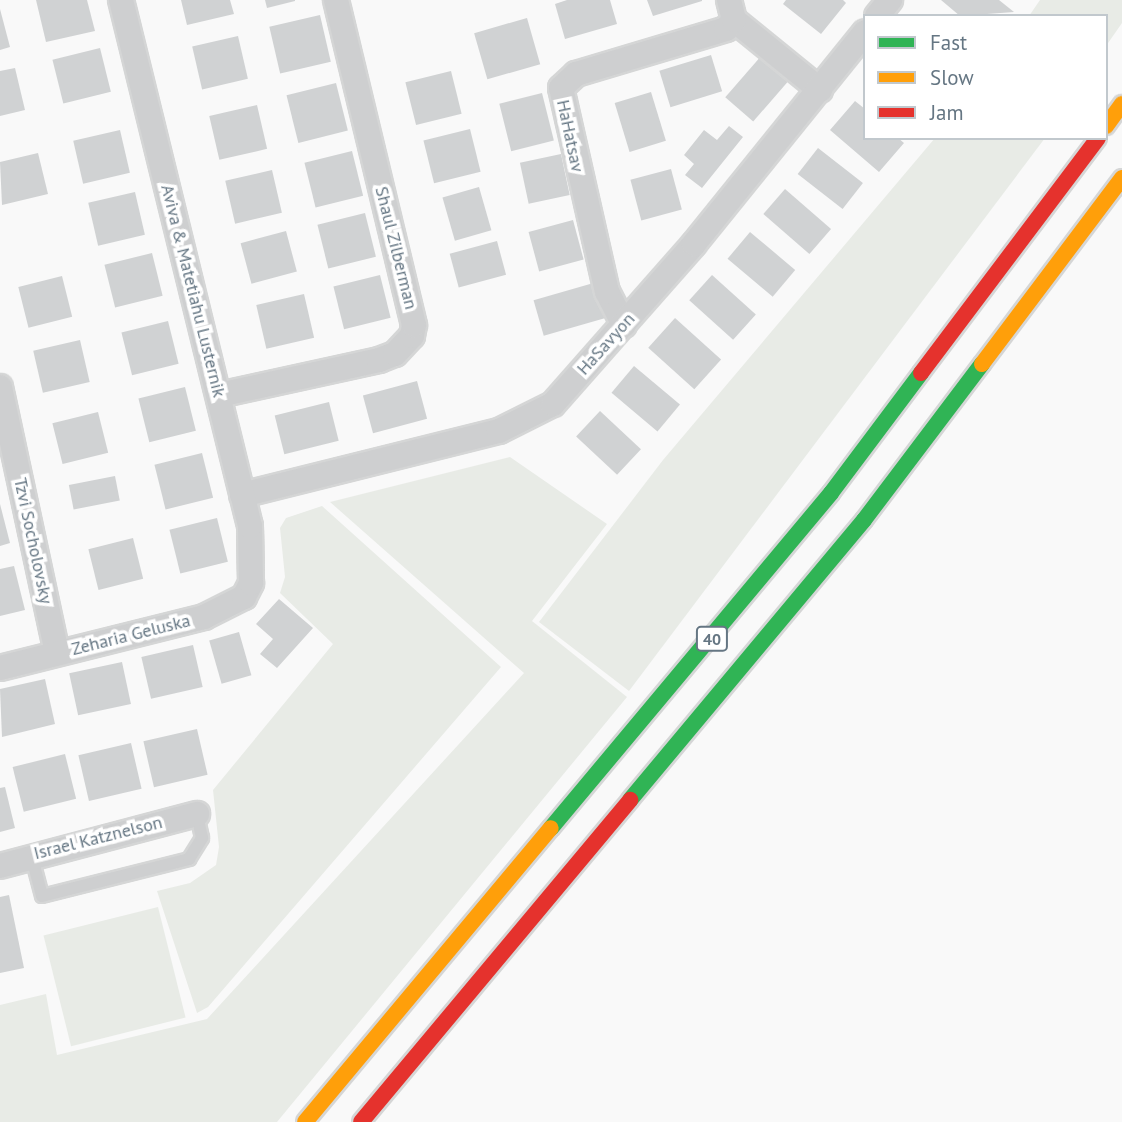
<!DOCTYPE html>
<html>
<head>
<meta charset="utf-8">
<style>
  body { margin:0 }
  #map { position:relative; width:1122px; height:1122px; overflow:hidden; background:#f9f9f9; font-family:"PT Sans",sans-serif }
  div>[style] { position:absolute }
  .green>* { inset:0; background:#e8ebe6; transform-origin:0 0 }
  .building>* { inset:0; background:#d0d2d3; transform-origin:0 0 }
  .roads { filter:drop-shadow(2px 0 #d5d6d6) drop-shadow(-2px 0 #d5d6d6) drop-shadow(0 2px #d5d6d6) drop-shadow(0 -2px #d5d6d6) }
  .lane>* { height:12px; margin:-6px; padding:0 6px; transform-origin:6px; border-radius:6px; background:#cecfd0 }
  .street>* { height:24px; margin:-12px; padding:0 12px; transform-origin:12px; border-radius:12px; background:#cecfd0 }
  .fast>* { height:16px; margin:-8px; padding:0 8px; transform-origin:8px; border-radius:8px; background:#30b455 }
  .slow>* { height:16px; margin:-8px; padding:0 8px; transform-origin:8px; border-radius:8px; background:#ff9f0a }
  .jam>* { height:16px; margin:-8px; padding:0 8px; transform-origin:8px; border-radius:8px; background:#e5322d }
  span { translate:-50% -50%; white-space:nowrap; text-align:center; line-height:1.15; -webkit-text-stroke:7px #fff; paint-order:stroke }
  .shield-label span { padding:2px 5px; background:#fff; border:2px solid; border-radius:5px; -webkit-text-stroke-width:0 }
  .shield-label { font-size:16px; color:#657683; font-weight:700 }
  .street-label { font-size:18px; color:#657683 }
  .legend { position:absolute; left:863px; top:14px; width:245px; height:126px; box-sizing:border-box; background:#fff; border:2px solid #c1c8cd; margin:0; padding:9px 12px; list-style:none; font-size:21px; color:#657683 }
  .legend li { display:flex; align-items:center; gap:14px; height:35px }
  .legend b { width:35px; border:2px solid #c1c8cd }
</style>
</head>
<body>
<div id="map">
  <div class="green">
    <i style="clip-path:polygon(1040px 0,1122px 0,1122px 23px,1106px 46px,1106px 16px,1029px 16px)"></i>
    <i style="clip-path:polygon(935px 138px,1045px 138px,629px 691px,539px 622px,663px 460px)"></i>
    <i style="clip-path:polygon(510px 457px,607px 524px,532px 621px,627px 697px,277px 1122px,0 1122px,0 1005px,46px 994px,57px 1055px,207px 1019px,524px 673px,330px 502px)"></i>
    <i style="clip-path:polygon(322px 506px,501px 667px,208px 1007px,197px 1013px,157px 891px,190px 883px,216px 865px,219px 847px,213px 790px,333px 644px,280px 593px,285px 577px,280px 528px,286px 518px)"></i>
    <i style="left:158px;top:907px;width:114px;height:118px;rotate:76deg"></i>
  </div>
  <div class="building">
    <i style="clip-path:polygon(36px 0,87px 0,95px 31px,46px 42px)"></i>
    <i style="clip-path:polygon(181px 0,230px 0,234px 14px,187px 25px)"></i>
    <i style="clip-path:polygon(265px 0,295px 0,295px 1px,267px 8px)"></i>
    <i style="clip-path:polygon(567px 0,610px 0,617px 24px,565px 39px,555px 4px)"></i>
    <i style="clip-path:polygon(647px 0,702px 0,702px 1px,653px 16px)"></i>
    <i style="clip-path:polygon(786px 0,843px 0,846px 3px,821px 34px,783px 4px)"></i>
    <i style="clip-path:polygon(941px 0,999px 0,1014px 12px,960px 16px)"></i>
    <i style="clip-path:polygon(0 9px,10px 47px,0 50px)"></i>
    <i style="left:320px;top:15px;width:48px;height:52px;rotate:77deg"></i>
    <i style="left:527px;top:18px;width:48px;height:55px;rotate:74deg"></i>
    <i style="left:238px;top:36px;width:44px;height:47px;rotate:77deg"></i>
    <i style="left:100px;top:48px;width:45px;height:49px;rotate:76deg"></i>
    <i style="left:711px;top:55px;width:38px;height:54px;rotate:73deg"></i>
    <i style="left:762px;top:55px;width:37px;height:56px;rotate:41deg"></i>
    <i style="clip-path:polygon(15px 68px,25px 110px,0 116px,0 71px)"></i>
    <i style="left:451px;top:71px;width:44px;height:47px;rotate:76deg"></i>
    <i style="left:336px;top:83px;width:49px;height:51px;rotate:76deg"></i>
    <i style="left:651px;top:92px;width:51px;height:38px;rotate:73deg"></i>
    <i style="left:542px;top:93px;width:49px;height:44px;rotate:76deg"></i>
    <i style="clip-path:polygon(855px 101px,865px 109px,865px 138px,898px 138px,904px 143px,879px 172px,830px 130px)"></i>
    <i style="left:257px;top:105px;width:45px;height:49px;rotate:77deg"></i>
    <i style="clip-path:polygon(729px 126px,743px 137px,702px 188px,685px 175px,694px 164px,684px 155px,704px 130px,717px 140px)"></i>
    <i style="left:470px;top:129px;width:44px;height:48px;rotate:76deg"></i>
    <i style="left:120px;top:130px;width:44px;height:48px;rotate:77deg"></i>
    <i style="left:818px;top:148px;width:57px;height:33px;rotate:38deg"></i>
    <i style="left:352px;top:151px;width:46px;height:49px;rotate:76deg"></i>
    <i style="clip-path:polygon(38px 153px,48px 194px,2px 205px,0 162px)"></i>
    <i style="left:561px;top:154px;width:42px;height:42px;rotate:78deg"></i>
    <i style="left:671px;top:169px;width:42px;height:42px;rotate:75deg"></i>
    <i style="left:272px;top:170px;width:44px;height:48px;rotate:77deg"></i>
    <i style="left:479px;top:187px;width:45px;height:38px;rotate:74deg"></i>
    <i style="left:785px;top:189px;width:61px;height:33px;rotate:41deg"></i>
    <i style="left:135px;top:192px;width:44px;height:48px;rotate:77deg"></i>
    <i style="left:365px;top:213px;width:45px;height:49px;rotate:76deg"></i>
    <i style="left:573px;top:220px;width:41px;height:46px;rotate:75deg"></i>
    <i style="left:286px;top:231px;width:42px;height:47px;rotate:75deg"></i>
    <i style="left:750px;top:232px;width:59px;height:35px;rotate:40deg"></i>
    <i style="left:497px;top:241px;width:35px;height:49px;rotate:75deg"></i>
    <i style="left:152px;top:253px;width:44px;height:49px;rotate:76deg"></i>
    <i style="left:380px;top:275px;width:44px;height:48px;rotate:76deg"></i>
    <i style="left:712px;top:275px;width:59px;height:34px;rotate:42deg"></i>
    <i style="left:62px;top:276px;width:42px;height:45px;rotate:76deg"></i>
    <i style="left:597px;top:282px;width:37px;height:66px;rotate:74deg"></i>
    <i style="left:304px;top:294px;width:45px;height:49px;rotate:77deg"></i>
    <i style="left:675px;top:318px;width:62px;height:40px;rotate:42deg"></i>
    <i style="left:168px;top:321px;width:44px;height:48px;rotate:76deg"></i>
    <i style="left:80px;top:340px;width:43px;height:48px;rotate:77deg"></i>
    <i style="left:634px;top:366px;width:60px;height:35px;rotate:40deg"></i>
    <i style="left:417px;top:381px;width:39px;height:56px;rotate:75deg"></i>
    <i style="left:185px;top:387px;width:45px;height:48px;rotate:76deg"></i>
    <i style="left:329px;top:402px;width:40px;height:56px;rotate:76deg"></i>
    <i style="left:600px;top:411px;width:56px;height:35px;rotate:43deg"></i>
    <i style="left:98px;top:412px;width:42px;height:47px;rotate:76deg"></i>
    <i style="left:202px;top:453px;width:46px;height:49px;rotate:76deg"></i>
    <i style="left:115px;top:476px;width:25px;height:47px;rotate:79deg"></i>
    <i style="clip-path:polygon(0 504px,10px 543px,0 546px)"></i>
    <i style="left:217px;top:518px;width:45px;height:49px;rotate:76deg"></i>
    <i style="left:133px;top:538px;width:42px;height:46px;rotate:76deg"></i>
    <i style="clip-path:polygon(14px 566px,25px 610px,0 616px,0 569px)"></i>
    <i style="clip-path:polygon(279px 599px,313px 628px,277px 668px,260px 654px,273px 639px,256px 624px)"></i>
    <i style="left:239px;top:632px;width:45px;height:31px;rotate:74deg"></i>
    <i style="left:193px;top:645px;width:43px;height:53px;rotate:77deg"></i>
    <i style="left:122px;top:662px;width:43px;height:54px;rotate:78deg"></i>
    <i style="clip-path:polygon(45px 679px,55px 724px,2px 737px,0 689px)"></i>
    <i style="left:197px;top:729px;width:47px;height:55px;rotate:77deg"></i>
    <i style="left:131px;top:743px;width:47px;height:54px;rotate:77deg"></i>
    <i style="left:65px;top:754px;width:46px;height:54px;rotate:76deg"></i>
    <i style="clip-path:polygon(5px 787px,15px 828px,0 832px,0 788px)"></i>
    <i style="clip-path:polygon(9px 895px,24px 968px,0 973px,0 897px)"></i>
  </div>
  <div class="roads">
    <div class="lane">
      <i style="left:31px;top:854px;width:43px;rotate:75.3deg"></i>
      <i style="left:42px;top:896px;width:152px;rotate:-14.1deg"></i>
      <i style="left:189px;top:859px;width:25px;rotate:-58deg"></i>
      <i style="left:202px;top:838px;width:25px;rotate:-102deg"></i>
    </div>
    <div class="street">
      <i style="left:877px;top:16px;width:21px;rotate:-51deg"></i>
      <i style="left:734px;top:20px;width:111px;rotate:39.1deg"></i>
      <i style="left:624px;top:325px;width:37px;rotate:-117deg"></i>
      <i style="left:607px;top:292px;width:209px;rotate:-102.7deg"></i>
      <i style="left:561px;top:88px;width:21px;rotate:-43deg"></i>
      <i style="left:576px;top:74px;width:157px;rotate:-16.7deg"></i>
      <i style="left:726px;top:29px;width:12px;rotate:-48deg"></i>
      <i style="left:734px;top:20px;width:21px;rotate:-104deg"></i>
      <i style="left:0;top:387px;width:272px;rotate:77.9deg"></i>
      <i style="left:219px;top:395px;width:164px;rotate:-12.3deg"></i>
      <i style="left:379px;top:360px;width:17px;rotate:-21deg"></i>
      <i style="left:395px;top:354px;width:25px;rotate:-47deg"></i>
      <i style="left:412px;top:336px;width:11px;rotate:-80deg"></i>
      <i style="left:414px;top:325px;width:334px;rotate:-103.5deg"></i>
      <i style="left:242px;top:495px;width:265px;rotate:-14deg"></i>
      <i style="left:499px;top:431px;width:60px;rotate:-26.6deg"></i>
      <i style="left:553px;top:404px;width:213px;rotate:-48.6deg"></i>
      <i style="left:694px;top:244px;width:272px;rotate:-51.1deg"></i>
      <i style="left:0;top:668px;width:210px;rotate:-14deg"></i>
      <i style="left:204px;top:617px;width:45px;rotate:-26.6deg"></i>
      <i style="left:244px;top:597px;width:16px;rotate:-63deg"></i>
      <i style="left:251px;top:583px;width:57px;rotate:-91deg"></i>
      <i style="left:250px;top:526px;width:542px;rotate:-103.78deg"></i>
      <i style="left:0;top:866px;width:204px;rotate:-14.8deg"></i>
    </div>
    <div class="fast">
      <i style="left:630px;top:800px;width:365px;rotate:-50.1deg"></i>
      <i style="left:864px;top:520px;width:196px;rotate:-52.9deg"></i>
      <i style="left:551px;top:828px;width:437px;rotate:-50.1deg"></i>
      <i style="left:831px;top:493px;width:150px;rotate:-53.1deg"></i>
    </div>
    <div class="slow">
      <i style="left:1106px;top:126px;width:27px;rotate:-54deg"></i>
      <i style="left:982px;top:364px;width:233px;rotate:-53deg"></i>
      <i style="left:305px;top:1122px;width:383px;rotate:-50.1deg"></i>
    </div>
    <div class="jam">
      <i style="left:921px;top:373px;width:294px;rotate:-53deg"></i>
      <i style="left:361px;top:1122px;width:420px;rotate:-50.1deg"></i>
    </div>
  </div>
  <div class="shield-label">
    <span style="left:712px;top:639px">40</span>
  </div>
  <div class="street-label">
    <span style="left:570px;top:136px;rotate:78deg">HaHatsav</span>
    <span style="left:396px;top:248px;rotate:76deg">Shaul Zilberman</span>
    <span style="left:193px;top:291px;rotate:76deg">Aviva &amp; Matetiahu Lusternik</span>
    <span style="left:606px;top:344px;rotate:-48deg">HaSavyon</span>
    <span style="left:33px;top:541px;rotate:78deg">Tzvi Socholovsky</span>
    <span style="left:131px;top:635px;rotate:-14deg">Zeharia Geluska</span>
    <span style="left:98px;top:838px;rotate:-14deg">Israel Katznelson</span>
  </div>
  <ul class="legend">
  <li><b style="height:9px;background:#30b455"></b>Fast</li>
  <li><b style="height:9px;background:#ff9f0a"></b>Slow</li>
  <li><b style="height:9px;background:#e5322d"></b>Jam</li>
  </ul>
</div>
</body>
</html>
